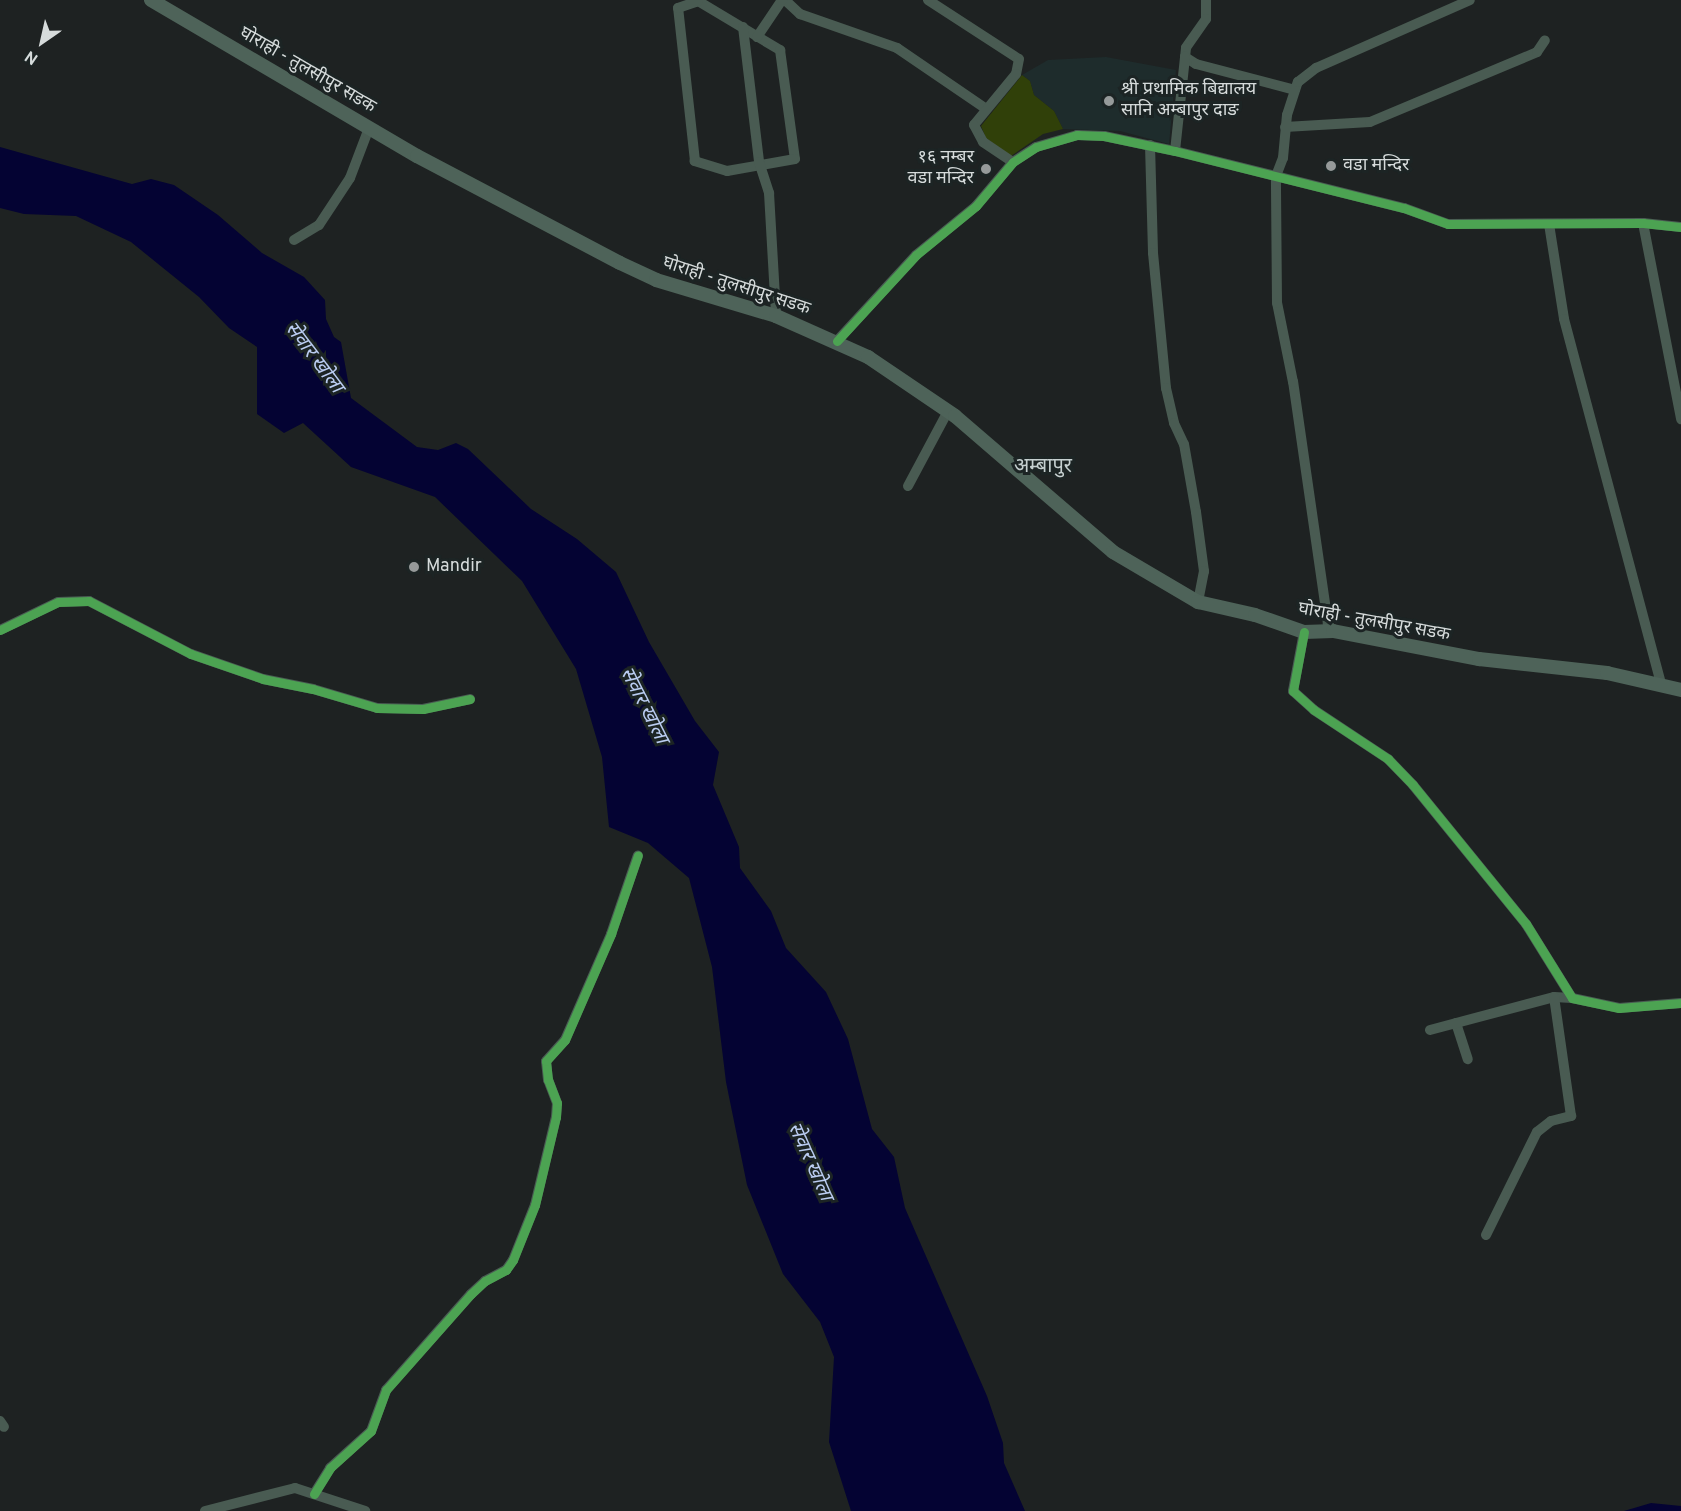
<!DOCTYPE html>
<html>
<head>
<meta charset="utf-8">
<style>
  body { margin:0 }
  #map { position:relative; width:1681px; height:1511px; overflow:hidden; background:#1e2222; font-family:Overpass,"Noto Sans Devanagari",sans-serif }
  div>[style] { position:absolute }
  .built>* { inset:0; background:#1e2c2c }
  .green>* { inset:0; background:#304009 }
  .water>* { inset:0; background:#040333 }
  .minor>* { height:10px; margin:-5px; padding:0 5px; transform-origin:5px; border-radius:5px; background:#495b52 }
  .major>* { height:14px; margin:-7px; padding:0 7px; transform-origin:7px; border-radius:7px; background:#4e6359 }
  .cycleway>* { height:9px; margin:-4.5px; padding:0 4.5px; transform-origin:4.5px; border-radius:4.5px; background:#4ca352 }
  .dots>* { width:16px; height:16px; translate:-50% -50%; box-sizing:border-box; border:3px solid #1c2424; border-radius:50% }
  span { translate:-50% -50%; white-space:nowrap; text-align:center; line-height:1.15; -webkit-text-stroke:6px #1c2424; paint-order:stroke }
  .street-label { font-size:18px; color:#d6dbdb }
  .poi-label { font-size:18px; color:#d6dbdb }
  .left { translate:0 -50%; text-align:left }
  .right { translate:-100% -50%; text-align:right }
  .water-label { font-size:20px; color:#baccf1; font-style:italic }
  .neighbourhood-label { font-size:20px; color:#c6d0d0 }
  .north { position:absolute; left:12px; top:12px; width:60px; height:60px; -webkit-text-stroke:4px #1c2424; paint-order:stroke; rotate:214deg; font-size:16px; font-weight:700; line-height:24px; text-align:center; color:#d6dbdb }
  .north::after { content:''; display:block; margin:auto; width:21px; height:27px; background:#d6dbdb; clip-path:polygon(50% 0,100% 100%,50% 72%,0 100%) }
</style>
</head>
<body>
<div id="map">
  <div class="built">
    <i style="clip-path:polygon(1106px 57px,1176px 70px,1169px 144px,1120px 131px,1063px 129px,1054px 111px,1034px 95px,1030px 81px,1022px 75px,1048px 60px)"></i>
  </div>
  <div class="green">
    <i style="clip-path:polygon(1022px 75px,1030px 81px,1034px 95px,1054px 111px,1063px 129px,1043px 134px,1011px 156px,986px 138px,981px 126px)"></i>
  </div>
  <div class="water">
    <i style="clip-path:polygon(0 147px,132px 184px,151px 179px,174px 185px,218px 215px,262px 253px,304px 277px,325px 300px,326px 319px,334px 337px,341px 342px,351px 398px,417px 447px,438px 450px,456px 443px,468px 449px,531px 509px,577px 539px,616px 572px,649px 642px,695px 721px,719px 752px,713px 785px,739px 847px,740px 868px,771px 911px,786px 948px,826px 992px,848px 1039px,872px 1129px,894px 1157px,905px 1208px,987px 1396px,1003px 1443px,1004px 1463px,1025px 1511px,851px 1511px,829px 1442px,834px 1357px,820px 1322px,783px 1274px,747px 1185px,726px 1082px,712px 967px,689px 878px,648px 843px,609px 827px,602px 757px,576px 669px,522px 581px,435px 497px,351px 467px,303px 423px,284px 433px,257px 414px,257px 347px,229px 328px,199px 297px,131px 242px,76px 216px,24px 214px,0 208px)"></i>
    <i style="clip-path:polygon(1651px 1503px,1681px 1506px,1681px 1511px,1624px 1511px)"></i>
  </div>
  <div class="minor">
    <i style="left:785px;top:0;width:21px;rotate:43deg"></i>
    <i style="left:800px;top:14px;width:103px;rotate:19.3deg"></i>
    <i style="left:897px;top:48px;width:107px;rotate:34.3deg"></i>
    <i style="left:928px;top:0;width:108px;rotate:33deg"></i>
    <i style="left:1019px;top:59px;width:15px;rotate:101deg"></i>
    <i style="left:1016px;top:74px;width:66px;rotate:129.5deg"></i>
    <i style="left:974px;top:125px;width:19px;rotate:62deg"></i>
    <i style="left:983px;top:142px;width:36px;rotate:34deg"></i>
    <i style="left:1206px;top:0;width:19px;rotate:90deg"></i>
    <i style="left:1206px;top:19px;width:35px;rotate:125deg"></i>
    <i style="left:1186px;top:48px;width:9px;rotate:96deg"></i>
    <i style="left:1185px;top:57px;width:13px;rotate:32deg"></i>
    <i style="left:1196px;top:64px;width:102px;rotate:14.7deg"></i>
    <i style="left:698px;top:1px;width:96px;rotate:30.9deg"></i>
    <i style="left:780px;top:50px;width:110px;rotate:82.2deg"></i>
    <i style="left:795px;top:159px;width:69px;rotate:170deg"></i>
    <i style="left:727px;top:171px;width:34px;rotate:-163deg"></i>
    <i style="left:695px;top:161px;width:154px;rotate:-96.3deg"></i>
    <i style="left:678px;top:8px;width:21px;rotate:-19deg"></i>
    <i style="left:743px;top:27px;width:136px;rotate:83.2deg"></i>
    <i style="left:759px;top:162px;width:33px;rotate:72deg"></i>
    <i style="left:769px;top:193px;width:123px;rotate:86.7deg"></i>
    <i style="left:757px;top:37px;width:45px;rotate:-56deg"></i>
    <i style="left:1285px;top:127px;width:85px;rotate:-3.4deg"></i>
    <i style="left:1370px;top:122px;width:181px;rotate:-22.7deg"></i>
    <i style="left:1537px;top:52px;width:14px;rotate:-56deg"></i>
    <i style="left:1150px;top:145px;width:108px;rotate:88.4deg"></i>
    <i style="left:1153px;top:253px;width:136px;rotate:84.5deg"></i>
    <i style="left:1166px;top:388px;width:36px;rotate:77deg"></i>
    <i style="left:1174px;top:423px;width:23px;rotate:65deg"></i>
    <i style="left:1184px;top:444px;width:69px;rotate:80deg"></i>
    <i style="left:1196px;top:512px;width:60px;rotate:82.3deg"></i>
    <i style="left:1204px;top:571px;width:32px;rotate:101deg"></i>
    <i style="left:1175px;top:151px;width:95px;rotate:-83.9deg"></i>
    <i style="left:1643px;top:223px;width:200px;rotate:79deg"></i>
    <i style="left:1549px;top:224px;width:96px;rotate:81deg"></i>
    <i style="left:1564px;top:319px;width:378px;rotate:75.1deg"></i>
    <i style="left:294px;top:240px;width:29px;rotate:-31deg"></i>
    <i style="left:319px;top:225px;width:56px;rotate:-56.6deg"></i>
    <i style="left:350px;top:178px;width:53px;rotate:-69.2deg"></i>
    <i style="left:837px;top:341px;width:117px;rotate:-47.4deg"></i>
    <i style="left:916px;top:255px;width:77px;rotate:-39.2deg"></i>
    <i style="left:976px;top:206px;width:57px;rotate:-49.9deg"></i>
    <i style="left:1013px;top:162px;width:27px;rotate:-33deg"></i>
    <i style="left:1036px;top:147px;width:43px;rotate:-16.3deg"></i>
    <i style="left:1077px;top:135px;width:27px;rotate:2deg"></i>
    <i style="left:1104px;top:136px;width:73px;rotate:11.9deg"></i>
    <i style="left:1175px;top:151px;width:236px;rotate:14deg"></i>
    <i style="left:1404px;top:208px;width:47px;rotate:20deg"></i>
    <i style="left:1448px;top:224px;width:195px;rotate:-0.3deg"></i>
    <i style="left:1643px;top:223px;width:38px;rotate:6deg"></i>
    <i style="left:908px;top:486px;width:85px;rotate:-61.9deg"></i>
    <i style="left:0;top:630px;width:64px;rotate:-25.8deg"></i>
    <i style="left:58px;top:602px;width:31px;rotate:-2deg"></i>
    <i style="left:89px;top:601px;width:115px;rotate:27.5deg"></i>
    <i style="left:191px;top:654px;width:76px;rotate:19.1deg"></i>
    <i style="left:263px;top:679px;width:51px;rotate:11.3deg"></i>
    <i style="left:313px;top:689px;width:67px;rotate:16.5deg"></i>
    <i style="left:377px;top:708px;width:46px;rotate:1.2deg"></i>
    <i style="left:423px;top:709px;width:48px;rotate:-12deg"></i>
    <i style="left:1333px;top:631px;width:9px;rotate:-126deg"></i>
    <i style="left:1328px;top:624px;width:245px;rotate:-98.2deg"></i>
    <i style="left:1293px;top:382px;width:81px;rotate:-101.4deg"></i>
    <i style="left:1277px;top:303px;width:127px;rotate:-90.5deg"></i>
    <i style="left:1276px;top:176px;width:19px;rotate:-69deg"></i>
    <i style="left:1283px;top:158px;width:43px;rotate:-84.7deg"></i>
    <i style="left:1287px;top:115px;width:35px;rotate:-72deg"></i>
    <i style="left:1298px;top:82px;width:23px;rotate:-38deg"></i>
    <i style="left:1316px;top:68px;width:168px;rotate:-23.8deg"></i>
    <i style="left:1304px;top:632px;width:60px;rotate:100.6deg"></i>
    <i style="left:1293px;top:691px;width:28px;rotate:42deg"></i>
    <i style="left:1314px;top:710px;width:89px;rotate:33.5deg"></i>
    <i style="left:1388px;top:759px;width:36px;rotate:46deg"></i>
    <i style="left:1413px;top:785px;width:179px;rotate:50.9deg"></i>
    <i style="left:1526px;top:924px;width:87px;rotate:58.1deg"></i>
    <i style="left:1572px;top:998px;width:48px;rotate:12deg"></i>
    <i style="left:1619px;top:1008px;width:62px;rotate:-4.6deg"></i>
    <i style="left:1456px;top:1023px;width:38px;rotate:72deg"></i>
    <i style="left:1430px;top:1030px;width:128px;rotate:-14.9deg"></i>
    <i style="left:1554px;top:997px;width:18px;rotate:3deg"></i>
    <i style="left:1486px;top:1235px;width:115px;rotate:-63.7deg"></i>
    <i style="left:1537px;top:1132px;width:18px;rotate:-38deg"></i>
    <i style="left:1551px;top:1121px;width:21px;rotate:-14deg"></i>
    <i style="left:1571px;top:1116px;width:120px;rotate:-98.1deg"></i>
    <i style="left:0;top:1421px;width:7px;rotate:56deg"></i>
    <i style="left:314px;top:1494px;width:31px;rotate:-58deg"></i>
    <i style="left:330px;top:1468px;width:55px;rotate:-42.1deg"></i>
    <i style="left:371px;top:1431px;width:44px;rotate:-69.9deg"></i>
    <i style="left:386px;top:1390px;width:128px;rotate:-48.5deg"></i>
    <i style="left:471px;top:1294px;width:19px;rotate:-43deg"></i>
    <i style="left:485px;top:1281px;width:24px;rotate:-28deg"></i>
    <i style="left:506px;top:1270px;width:12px;rotate:-55deg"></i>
    <i style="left:513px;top:1260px;width:59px;rotate:-68.2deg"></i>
    <i style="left:535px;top:1205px;width:90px;rotate:-76.6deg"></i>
    <i style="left:556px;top:1117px;width:14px;rotate:-86deg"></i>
    <i style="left:557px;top:1103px;width:25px;rotate:-111deg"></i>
    <i style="left:548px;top:1080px;width:19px;rotate:-96deg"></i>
    <i style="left:546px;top:1061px;width:28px;rotate:-48deg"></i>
    <i style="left:565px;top:1040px;width:116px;rotate:-66.5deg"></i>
    <i style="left:611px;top:934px;width:83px;rotate:-71.1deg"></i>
    <i style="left:205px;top:1511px;width:93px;rotate:-14.3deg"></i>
    <i style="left:295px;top:1488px;width:74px;rotate:18.2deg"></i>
  </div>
  <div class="major">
    <i style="left:151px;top:0;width:308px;rotate:30.4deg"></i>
    <i style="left:417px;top:156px;width:229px;rotate:27.8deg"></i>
    <i style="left:620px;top:263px;width:40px;rotate:25deg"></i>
    <i style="left:656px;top:280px;width:125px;rotate:16.7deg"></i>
    <i style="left:776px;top:316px;width:101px;rotate:24deg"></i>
    <i style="left:868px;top:357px;width:105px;rotate:34.1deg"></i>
    <i style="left:955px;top:416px;width:208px;rotate:40.7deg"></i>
    <i style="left:1113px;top:552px;width:99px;rotate:30.5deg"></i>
    <i style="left:1198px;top:602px;width:58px;rotate:12.8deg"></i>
    <i style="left:1255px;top:615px;width:52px;rotate:19.1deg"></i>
    <i style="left:1304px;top:632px;width:29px;rotate:-2deg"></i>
    <i style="left:1333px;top:631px;width:149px;rotate:10.9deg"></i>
    <i style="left:1479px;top:659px;width:129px;rotate:6.2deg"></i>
    <i style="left:1607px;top:673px;width:76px;rotate:12.9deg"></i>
  </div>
  <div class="cycleway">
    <i style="left:837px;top:341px;width:117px;rotate:-47.4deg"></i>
    <i style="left:916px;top:255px;width:77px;rotate:-39.2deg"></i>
    <i style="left:976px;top:206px;width:57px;rotate:-49.9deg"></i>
    <i style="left:1013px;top:162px;width:27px;rotate:-33deg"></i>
    <i style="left:1036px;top:147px;width:43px;rotate:-16.3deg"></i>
    <i style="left:1077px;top:135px;width:27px;rotate:2deg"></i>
    <i style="left:1104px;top:136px;width:73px;rotate:11.9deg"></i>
    <i style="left:1175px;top:151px;width:236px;rotate:14deg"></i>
    <i style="left:1404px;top:208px;width:47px;rotate:20deg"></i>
    <i style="left:1448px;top:224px;width:195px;rotate:-0.3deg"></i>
    <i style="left:1643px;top:223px;width:38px;rotate:6deg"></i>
    <i style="left:0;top:630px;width:64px;rotate:-25.8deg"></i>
    <i style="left:58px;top:602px;width:31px;rotate:-2deg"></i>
    <i style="left:89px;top:601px;width:115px;rotate:27.5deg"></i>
    <i style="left:191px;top:654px;width:76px;rotate:19.1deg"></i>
    <i style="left:263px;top:679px;width:51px;rotate:11.3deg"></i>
    <i style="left:313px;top:689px;width:67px;rotate:16.5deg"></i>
    <i style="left:377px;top:708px;width:46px;rotate:1.2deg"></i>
    <i style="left:423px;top:709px;width:48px;rotate:-12deg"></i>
    <i style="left:1304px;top:632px;width:60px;rotate:100.6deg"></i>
    <i style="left:1293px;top:691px;width:28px;rotate:42deg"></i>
    <i style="left:1314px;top:710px;width:89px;rotate:33.5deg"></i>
    <i style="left:1388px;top:759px;width:36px;rotate:46deg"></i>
    <i style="left:1413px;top:785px;width:179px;rotate:50.9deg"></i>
    <i style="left:1526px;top:924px;width:87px;rotate:58.1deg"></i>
    <i style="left:1572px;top:998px;width:48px;rotate:12deg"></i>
    <i style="left:1619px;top:1008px;width:62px;rotate:-4.6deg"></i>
    <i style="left:314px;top:1494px;width:31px;rotate:-58deg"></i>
    <i style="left:330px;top:1468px;width:55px;rotate:-42.1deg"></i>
    <i style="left:371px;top:1431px;width:44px;rotate:-69.9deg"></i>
    <i style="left:386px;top:1390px;width:128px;rotate:-48.5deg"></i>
    <i style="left:471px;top:1294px;width:19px;rotate:-43deg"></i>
    <i style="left:485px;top:1281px;width:24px;rotate:-28deg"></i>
    <i style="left:506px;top:1270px;width:12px;rotate:-55deg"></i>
    <i style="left:513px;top:1260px;width:59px;rotate:-68.2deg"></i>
    <i style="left:535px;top:1205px;width:90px;rotate:-76.6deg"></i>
    <i style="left:556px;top:1117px;width:14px;rotate:-86deg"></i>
    <i style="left:557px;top:1103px;width:25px;rotate:-111deg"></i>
    <i style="left:548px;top:1080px;width:19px;rotate:-96deg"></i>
    <i style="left:546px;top:1061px;width:28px;rotate:-48deg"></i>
    <i style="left:565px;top:1040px;width:116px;rotate:-66.5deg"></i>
    <i style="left:611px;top:934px;width:83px;rotate:-71.1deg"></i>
  </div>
  <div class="dots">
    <i style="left:1109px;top:101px;background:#969a9a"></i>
    <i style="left:1331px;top:166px;background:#969a9a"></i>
    <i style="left:986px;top:169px;background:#969a9a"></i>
    <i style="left:414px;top:567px;background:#969a9a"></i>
  </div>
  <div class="street-label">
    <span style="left:307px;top:71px;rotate:30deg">घोराही - तुलसीपुर सडक</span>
    <span style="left:736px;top:287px;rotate:18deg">घोराही - तुलसीपुर सडक</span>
    <span style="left:1374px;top:623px;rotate:10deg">घोराही - तुलसीपुर सडक</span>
  </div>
  <div class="poi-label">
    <span class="left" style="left:1121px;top:101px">श्री प्रथामिक बिद्यालय<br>सानि अम्बापुर दाङ</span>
    <span class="right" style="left:974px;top:169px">१६ नम्बर<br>वडा मन्दिर</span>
    <span class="left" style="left:1343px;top:166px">वडा मन्दिर</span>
    <span class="left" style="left:426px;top:567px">Mandir</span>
  </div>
  <div class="water-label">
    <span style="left:313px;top:358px;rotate:53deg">सेवार खोला</span>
    <span style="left:643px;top:706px;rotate:63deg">सेवार खोला</span>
    <span style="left:809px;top:1162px;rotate:66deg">सेवार खोला</span>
  </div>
  <div class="neighbourhood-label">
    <span style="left:1043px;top:467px">अम्बापुर</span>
  </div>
  <div class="north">N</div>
</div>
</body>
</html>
